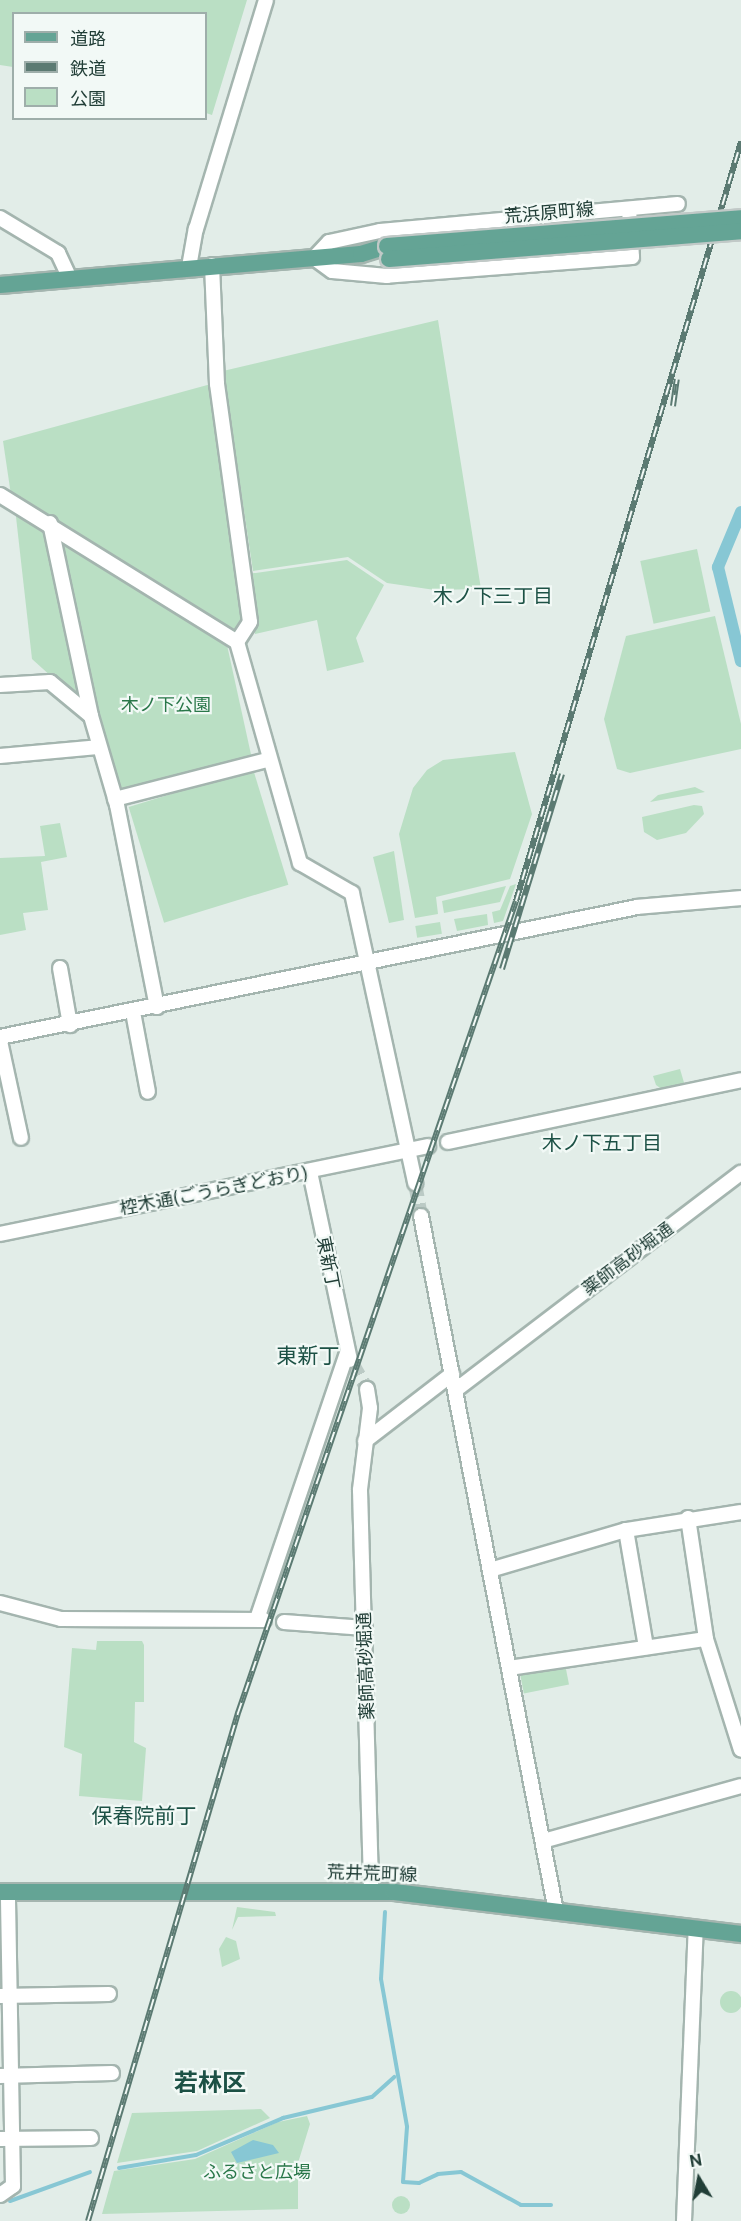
<!DOCTYPE html>
<html>
<head>
<meta charset="utf-8">
<style>
  body { margin:0 }
  #map { position:relative; width:741px; height:2221px; overflow:hidden; background:#e2ede8; font-family:"Public Sans","Noto Sans JP",sans-serif }
  div>[style] { position:absolute }
  .green>* { inset:0; background:#badfc4; transform-origin:0 0 }
  .round { border-radius:50% }
  .water>* { inset:0; background:#87c7d4 }
  .stream>* { height:4px; margin:-2px; padding:0 2px; transform-origin:2px; border-radius:2px; background:#87c7d4 }
  .canal>* { height:12px; margin:-6px; padding:0 6px; transform-origin:6px; border-radius:6px; background:#87c7d4 }
  .minor-tunnel>* { height:14px; margin-top:-7px; transform-origin:0; background:repeating-linear-gradient(90deg,#bbcac5 0 14px,transparent 0 21px) }
  .roads { filter:drop-shadow(2px 0 #a4b5af) drop-shadow(-2px 0 #a4b5af) drop-shadow(0 2px #a4b5af) drop-shadow(0 -2px #a4b5af) }
  .minor>* { height:14px; margin:-7px; padding:0 7px; transform-origin:7px; border-radius:7px; background:#fff }
  .major>* { height:16px; margin:-8px; padding:0 8px; transform-origin:8px; border-radius:8px; background:#64a495 }
  .rail>* { height:6px; margin-top:-3px; transform-origin:0; background:repeating-linear-gradient(90deg,#f2f9f6 0 11px,#5b7a72 0 22px); box-sizing:border-box; border-block:2px solid #5b7a72 }
  .bridges { filter:drop-shadow(2px 0 #c1c9c7) drop-shadow(-2px 0 #c1c9c7) drop-shadow(0 2px #c1c9c7) drop-shadow(0 -2px #c1c9c7) }
  .major-bridge>* { height:16px; margin:-8px; padding:0 8px; transform-origin:8px; border-radius:8px; background:#64a495 }
  span { translate:-50% -50%; white-space:nowrap; text-align:center; line-height:1.15; -webkit-text-stroke:4.5px #f2f9f6; paint-order:stroke }
  .street-label { font-size:18px; color:#213e37 }
  .park-label { font-size:18px; color:#297749 }
  .neighbourhood-label { font-size:20px; color:#1c5145 }
  .quarter-label { font-size:21px; color:#1c5145 }
  .district-label { font-size:24px; color:#1c5145; font-weight:700 }
  .legend { position:absolute; left:12px; top:12px; width:195px; height:108px; box-sizing:border-box; background:#f2f9f6; border:2px solid #9eaeaa; margin:0; padding:8px 10px; list-style:none; font-size:18px; color:#213e37 }
  .legend li { display:flex; align-items:center; gap:12px; height:30px }
  .legend b { width:30px; border:2px solid #9eaeaa }
  .north { position:absolute; left:669px; top:2149px; width:60px; height:60px; -webkit-text-stroke:4px #f2f9f6; paint-order:stroke; rotate:350deg; font-size:16px; font-weight:700; line-height:24px; text-align:center; color:#213e37 }
  .north::after { content:''; display:block; margin:auto; width:21px; height:27px; background:#213e37; clip-path:polygon(50% 0,100% 100%,50% 72%,0 100%) }
</style>
</head>
<body>
<div id="map">
  <div class="green">
    <i style="clip-path:polygon(0 0,247px 0,212px 115px,206px 113px,206px 14px,14px 14px,13px 67px,0 65px)"></i>
    <i style="clip-path:polygon(438px 320px,481px 589px,435px 590px,387px 583px,348px 557px,253px 571px,223px 371px)"></i>
    <i style="clip-path:polygon(211px 384px,242px 623px,234px 632px,11px 495px,3px 441px)"></i>
    <i style="clip-path:polygon(15px 508px,45px 527px,84px 706px,32px 659px)"></i>
    <i style="clip-path:polygon(54px 531px,227px 645px,252px 759px,120px 795px)"></i>
    <i style="left:697px;top:549px;width:64px;height:58px;rotate:78deg"></i>
    <i style="clip-path:polygon(347px 560px,384px 585px,356px 638px,364px 662px,327px 671px,317px 620px,255px 634px,248px 574px)"></i>
    <i style="clip-path:polygon(715px 616px,741px 724px,741px 749px,630px 773px,617px 769px,604px 719px,626px 636px)"></i>
    <i style="clip-path:polygon(515px 752px,532px 814px,510px 879px,436px 897px,438px 914px,415px 918px,399px 834px,413px 788px,427px 770px,443px 760px)"></i>
    <i style="left:253px;top:769px;width:121px;height:130px;rotate:73deg"></i>
    <i style="clip-path:polygon(695px 787px,705px 792px,650px 802px,658px 795px)"></i>
    <i style="clip-path:polygon(694px 805px,702px 806px,704px 814px,686px 833px,657px 840px,644px 832px,642px 817px)"></i>
    <i style="clip-path:polygon(60px 823px,67px 857px,41px 862px,48px 910px,23px 913px,26px 930px,0 935px,0 858px,45px 856px,40px 826px)"></i>
    <i style="clip-path:polygon(394px 851px,404px 920px,389px 923px,373px 857px)"></i>
    <i style="clip-path:polygon(516px 884px,503px 921px,494px 923px,492px 912px,500px 910px,510px 886px)"></i>
    <i style="clip-path:polygon(506px 886px,500px 902px,444px 913px,442px 901px)"></i>
    <i style="clip-path:polygon(487px 914px,488px 925px,457px 931px,454px 919px)"></i>
    <i style="left:440px;top:922px;width:12px;height:25px;rotate:81deg"></i>
    <i style="clip-path:polygon(680px 1069px,685px 1086px,663px 1090px,656px 1085px,653px 1076px)"></i>
    <i style="clip-path:polygon(97px 1641px,142px 1641px,144px 1645px,144px 1702px,135px 1702px,134px 1742px,146px 1748px,142px 1801px,79px 1796px,82px 1754px,64px 1747px,72px 1648px,96px 1650px)"></i>
    <i style="left:565px;top:1664px;width:21px;height:46px;rotate:79deg"></i>
    <i style="clip-path:polygon(237px 1907px,275px 1912px,276px 1916px,238px 1917px,232px 1930px)"></i>
    <i style="clip-path:polygon(226px 1937px,236px 1941px,240px 1959px,222px 1967px,219px 1949px)"></i>
    <i class="round" style="left:720px;top:1991px;width:22px;height:22px"></i>
    <i style="clip-path:polygon(261px 2109px,270px 2118px,197px 2151px,117px 2163px,132px 2113px)"></i>
    <i style="clip-path:polygon(307px 2116px,310px 2124px,298px 2163px,298px 2209px,102px 2214px,114px 2171px,195px 2159px,278px 2122px)"></i>
    <i class="round" style="left:392px;top:2196px;width:18px;height:18px"></i>
  </div>
  <div class="water">
    <i style="clip-path:polygon(253px 2140px,273px 2145px,279px 2153px,237px 2163px,231px 2152px)"></i>
  </div>
  <div class="stream">
    <i style="left:385px;top:1912px;width:67px;rotate:93.4deg"></i>
    <i style="left:381px;top:1979px;width:150px;rotate:80deg"></i>
    <i style="left:407px;top:2127px;width:55px;rotate:94.2deg"></i>
    <i style="left:403px;top:2182px;width:16px;rotate:4deg"></i>
    <i style="left:419px;top:2183px;width:21px;rotate:-25deg"></i>
    <i style="left:438px;top:2174px;width:23px;rotate:-5deg"></i>
    <i style="left:461px;top:2172px;width:68px;rotate:28.8deg"></i>
    <i style="left:521px;top:2205px;width:30px"></i>
    <i style="left:119px;top:2168px;width:78px;rotate:-9.6deg"></i>
    <i style="left:196px;top:2155px;width:95px;rotate:-23deg"></i>
    <i style="left:283px;top:2118px;width:91px;rotate:-13.3deg"></i>
    <i style="left:372px;top:2097px;width:30px;rotate:-42deg"></i>
    <i style="left:10px;top:2201px;width:85px;rotate:-19.9deg"></i>
  </div>
  <div class="canal">
    <i style="left:741px;top:512px;width:60px;rotate:112.7deg"></i>
    <i style="left:718px;top:567px;width:97px;rotate:76.3deg"></i>
  </div>
  <div class="minor-tunnel">
    <i style="left:415px;top:1183px;width:34px;rotate:80deg"></i>
    <i style="left:352px;top:1363px;width:30px;rotate:60deg"></i>
  </div>
  <div class="roads">
    <div class="minor">
      <i style="left:629px;top:209px;width:48px;rotate:86.4deg"></i>
      <i style="left:632px;top:257px;width:246px;rotate:175.6deg"></i>
      <i style="left:387px;top:276px;width:55px;rotate:-174.8deg"></i>
      <i style="left:332px;top:271px;width:22px;rotate:-144deg"></i>
      <i style="left:314px;top:258px;width:22px;rotate:-47deg"></i>
      <i style="left:329px;top:242px;width:52px;rotate:-12.2deg"></i>
      <i style="left:380px;top:231px;width:299px;rotate:-5.2deg"></i>
      <i style="left:0;top:218px;width:68px;rotate:31.1deg"></i>
      <i style="left:58px;top:253px;width:29px;rotate:65deg"></i>
      <i style="left:212px;top:265px;width:119px;rotate:87.6deg"></i>
      <i style="left:217px;top:384px;width:240px;rotate:82.1deg"></i>
      <i style="left:250px;top:622px;width:24px;rotate:123deg"></i>
      <i style="left:237px;top:642px;width:230px;rotate:74.1deg"></i>
      <i style="left:300px;top:863px;width:60px;rotate:30deg"></i>
      <i style="left:352px;top:893px;width:297px;rotate:77.7deg"></i>
      <i style="left:189px;top:267px;width:39px;rotate:-80deg"></i>
      <i style="left:196px;top:229px;width:239px;rotate:-73deg"></i>
      <i style="left:0;top:495px;width:279px;rotate:31.8deg"></i>
      <i style="left:50px;top:523px;width:197px;rotate:78deg"></i>
      <i style="left:91px;top:716px;width:93px;rotate:73.7deg"></i>
      <i style="left:117px;top:805px;width:206px;rotate:78.8deg"></i>
      <i style="left:0;top:685px;width:50px;rotate:-3.4deg"></i>
      <i style="left:50px;top:682px;width:53px;rotate:39.7deg"></i>
      <i style="left:0;top:756px;width:98px;rotate:-5.2deg"></i>
      <i style="left:115px;top:799px;width:157px;rotate:-14.4deg"></i>
      <i style="left:60px;top:968px;width:58px;rotate:80deg"></i>
      <i style="left:133px;top:1012px;width:81px;rotate:79.4deg"></i>
      <i style="left:0;top:1037px;width:650px;rotate:-11.53deg"></i>
      <i style="left:637px;top:907px;width:104px;rotate:-4.9deg"></i>
      <i style="left:0;top:1041px;width:99px;rotate:77.8deg"></i>
      <i style="left:448px;top:1142px;width:299px;rotate:-11.9deg"></i>
      <i style="left:310px;top:1172px;width:192px;rotate:78deg"></i>
      <i style="left:421px;top:1216px;width:708px;rotate:79.01deg"></i>
      <i style="left:0;top:1234px;width:437px;rotate:-11.6deg"></i>
      <i style="left:367px;top:1389px;width:19px;rotate:81deg"></i>
      <i style="left:370px;top:1408px;width:83px;rotate:97deg"></i>
      <i style="left:360px;top:1490px;width:401px;rotate:88.4deg"></i>
      <i style="left:457px;top:1389px;width:357px;rotate:-37.3deg"></i>
      <i style="left:365px;top:1441px;width:110px;rotate:-37.6deg"></i>
      <i style="left:688px;top:1518px;width:122px;rotate:81.5deg"></i>
      <i style="left:706px;top:1639px;width:116px;rotate:72.5deg"></i>
      <i style="left:626px;top:1530px;width:119px;rotate:80.3deg"></i>
      <i style="left:490px;top:1570px;width:142px;rotate:-16.4deg"></i>
      <i style="left:626px;top:1530px;width:116px;rotate:-8.9deg"></i>
      <i style="left:0;top:1603px;width:63px;rotate:14.7deg"></i>
      <i style="left:61px;top:1619px;width:203px;rotate:0.3deg"></i>
      <i style="left:257px;top:1619px;width:281px;rotate:-71.3deg"></i>
      <i style="left:284px;top:1622px;width:81px;rotate:4.2deg"></i>
      <i style="left:509px;top:1668px;width:199px;rotate:-8.4deg"></i>
      <i style="left:543px;top:1841px;width:205px;rotate:-15.5deg"></i>
      <i style="left:0;top:1996px;width:109px;rotate:-1.1deg"></i>
      <i style="left:0;top:2076px;width:112px;rotate:-1.5deg"></i>
      <i style="left:0;top:2139px;width:91px;rotate:-0.6deg"></i>
      <i style="left:0;top:2195px;width:16px;rotate:-35deg"></i>
      <i style="left:13px;top:2186px;width:293px;rotate:-91deg"></i>
      <i style="left:684px;top:2221px;width:293px;rotate:-87.7deg"></i>
    </div>
    <div class="major">
      <i style="left:0;top:285px;width:362px;rotate:-4.9deg"></i>
      <i style="left:361px;top:254px;width:27px;rotate:-17deg"></i>
      <i style="left:0;top:1892px;width:394px"></i>
      <i style="left:394px;top:1892px;width:350px;rotate:6.9deg"></i>
    </div>
  </div>
  <div class="rail">
    <i style="left:673px;top:406px;width:27px;rotate:-82deg"></i>
    <i style="left:502px;top:969px;width:204px;rotate:-72.9deg"></i>
    <i style="left:88px;top:2221px;width:530px;rotate:-73.55deg"></i>
    <i style="left:238px;top:1713px;width:858px;rotate:-71.1deg"></i>
    <i style="left:516px;top:901px;width:792px;rotate:-73.49deg"></i>
  </div>
  <div class="bridges">
    <div class="major-bridge">
      <i style="left:387px;top:246px;width:355px;rotate:-4.5deg"></i>
      <i style="left:389px;top:259px;width:353px;rotate:-4.5deg"></i>
    </div>
  </div>
  <div class="street-label">
    <span style="left:549px;top:213px;rotate:-5deg">荒浜原町線</span>
    <span style="left:214px;top:1191px;rotate:-11deg">椌木通(ごうらぎどおり)</span>
    <span style="left:628px;top:1259px;rotate:-37deg">薬師高砂堀通</span>
    <span style="left:328px;top:1263px;rotate:79deg">東新丁</span>
    <span style="left:366px;top:1666px;rotate:-92deg">薬師高砂堀通</span>
    <span style="left:372px;top:1874px;rotate:2deg">荒井荒町線</span>
  </div>
  <div class="park-label">
    <span style="left:166px;top:705px">木ノ下公園</span>
    <span style="left:257px;top:2172px">ふるさと広場</span>
  </div>
  <div class="neighbourhood-label">
    <span style="left:493px;top:596px">木ノ下三丁目</span>
    <span style="left:602px;top:1143px">木ノ下五丁目</span>
  </div>
  <div class="quarter-label">
    <span style="left:308px;top:1356px">東新丁</span>
    <span style="left:144px;top:1816px">保春院前丁</span>
  </div>
  <div class="district-label">
    <span style="left:210px;top:2083px">若林区</span>
  </div>
  <ul class="legend">
  <li><b style="height:8px;background:#64a495"></b>道路</li>
  <li><b style="height:8px;background:#5b7a72"></b>鉄道</li>
  <li><b style="height:16px;background:#badfc4"></b>公園</li>
  </ul>
  <div class="north">N</div>
</div>
</body>
</html>
